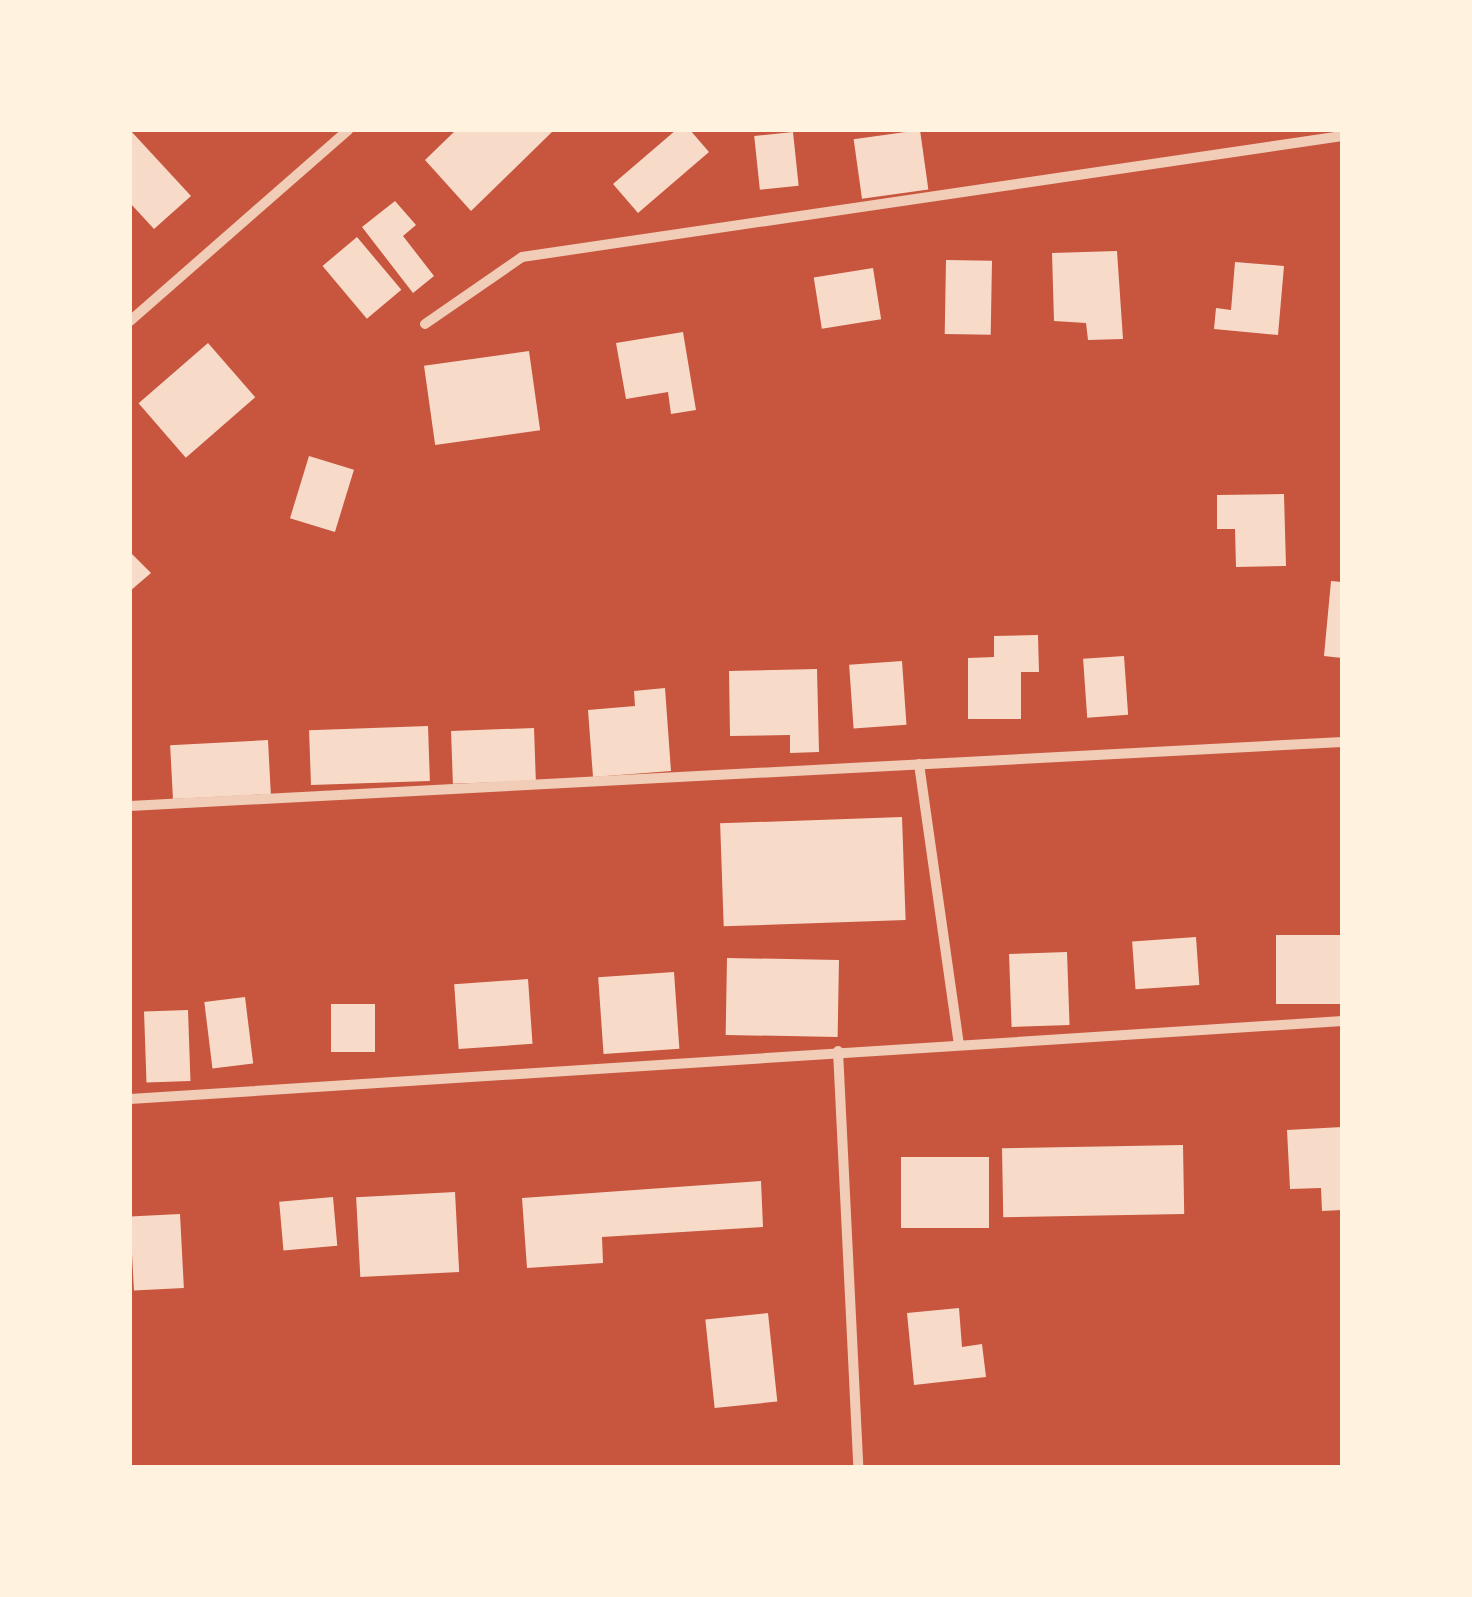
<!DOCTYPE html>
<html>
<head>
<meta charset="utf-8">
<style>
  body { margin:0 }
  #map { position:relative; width:1472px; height:1597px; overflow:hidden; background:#c8553d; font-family:"DM Sans",sans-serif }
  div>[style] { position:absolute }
  .building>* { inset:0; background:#f7dbc8; transform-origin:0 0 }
  .minor>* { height:10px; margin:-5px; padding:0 5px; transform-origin:5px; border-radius:5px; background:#f1ccb7 }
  span { translate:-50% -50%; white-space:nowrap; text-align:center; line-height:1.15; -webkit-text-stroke:10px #fff3e0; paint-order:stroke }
  .frame { position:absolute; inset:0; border:132px solid #fff3e0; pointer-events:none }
</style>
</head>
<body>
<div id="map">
  <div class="building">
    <i style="clip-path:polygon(130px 130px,191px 196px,154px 229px,130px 203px)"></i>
    <i style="clip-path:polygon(456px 130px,554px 130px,471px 211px,425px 160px)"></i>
    <i style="clip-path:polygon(676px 130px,690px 130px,709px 152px,638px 213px,613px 184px)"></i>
    <i style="left:920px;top:130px;width:60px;height:67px;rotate:82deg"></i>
    <i style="left:793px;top:132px;width:54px;height:39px;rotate:84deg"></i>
    <i style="clip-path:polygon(395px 201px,416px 225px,403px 236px,434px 276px,413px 293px,362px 227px)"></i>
    <i style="left:357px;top:237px;width:69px;height:45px;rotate:50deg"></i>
    <i style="clip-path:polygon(1117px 251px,1123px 339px,1088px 340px,1086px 323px,1054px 321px,1052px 253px)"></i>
    <i style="left:946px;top:260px;width:46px;height:74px;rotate:1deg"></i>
    <i style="clip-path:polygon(1235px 262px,1284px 266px,1278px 335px,1214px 329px,1216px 308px,1231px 310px)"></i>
    <i style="left:873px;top:268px;width:52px;height:60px;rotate:81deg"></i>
    <i style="clip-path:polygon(683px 332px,696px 410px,671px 414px,668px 392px,626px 399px,616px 343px)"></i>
    <i style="left:208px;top:343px;width:72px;height:92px;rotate:49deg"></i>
    <i style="left:529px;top:351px;width:80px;height:106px;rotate:82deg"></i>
    <i style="left:309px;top:456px;width:47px;height:65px;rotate:17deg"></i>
    <i style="clip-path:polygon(1284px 494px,1286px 566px,1236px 567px,1235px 529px,1217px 529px,1217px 495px)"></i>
    <i style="clip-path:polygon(130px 552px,151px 573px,130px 591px)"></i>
    <i style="clip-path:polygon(1331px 581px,1342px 582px,1342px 658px,1324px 656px)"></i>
    <i style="clip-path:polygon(1038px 635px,1039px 672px,1021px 672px,1021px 719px,968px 719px,968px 658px,994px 657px,994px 636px)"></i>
    <i style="left:1124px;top:656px;width:59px;height:41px;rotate:86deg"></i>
    <i style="left:902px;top:661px;width:64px;height:53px;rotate:86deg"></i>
    <i style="clip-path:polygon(817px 669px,819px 752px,790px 753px,790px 735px,730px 736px,729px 671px)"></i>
    <i style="clip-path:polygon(665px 688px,671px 771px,593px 777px,588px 710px,635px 706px,634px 691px)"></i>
    <i style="left:428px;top:726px;width:55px;height:119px;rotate:88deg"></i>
    <i style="left:534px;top:728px;width:53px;height:83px;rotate:88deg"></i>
    <i style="left:268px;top:740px;width:54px;height:98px;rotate:87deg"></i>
    <i style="left:902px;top:817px;width:103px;height:182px;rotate:88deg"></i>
    <i style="left:1342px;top:935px;width:69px;height:66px;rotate:90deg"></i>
    <i style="left:1196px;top:937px;width:48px;height:64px;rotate:86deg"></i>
    <i style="left:1067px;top:952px;width:73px;height:58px;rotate:88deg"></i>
    <i style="left:727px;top:958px;width:112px;height:77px;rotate:1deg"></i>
    <i style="left:674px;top:972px;width:77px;height:76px;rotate:86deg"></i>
    <i style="left:528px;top:979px;width:65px;height:74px;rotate:86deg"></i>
    <i style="left:245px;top:997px;width:67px;height:41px;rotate:83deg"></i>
    <i style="left:375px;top:1004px;width:48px;height:44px;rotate:90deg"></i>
    <i style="left:188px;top:1010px;width:71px;height:44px;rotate:88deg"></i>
    <i style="clip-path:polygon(1342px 1127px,1342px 1210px,1322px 1211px,1321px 1188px,1290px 1189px,1287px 1130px)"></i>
    <i style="left:1183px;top:1145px;width:69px;height:181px;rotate:89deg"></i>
    <i style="left:989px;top:1157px;width:71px;height:88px;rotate:90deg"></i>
    <i style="clip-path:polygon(761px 1181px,763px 1227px,602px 1237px,603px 1263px,527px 1268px,522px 1198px)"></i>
    <i style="left:455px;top:1192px;width:80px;height:99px;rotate:87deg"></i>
    <i style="left:333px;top:1197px;width:49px;height:54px;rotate:85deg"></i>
    <i style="left:180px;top:1214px;width:74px;height:50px;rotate:87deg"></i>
    <i style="clip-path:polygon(959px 1308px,962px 1347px,982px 1344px,986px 1377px,914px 1385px,907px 1313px)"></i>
    <i style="left:768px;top:1313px;width:89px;height:63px;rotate:84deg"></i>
  </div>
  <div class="minor">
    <i style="left:130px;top:321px;width:290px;rotate:-41.2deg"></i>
    <i style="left:425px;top:324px;width:118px;rotate:-34.6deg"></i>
    <i style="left:522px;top:257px;width:829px;rotate:-8.39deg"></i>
    <i style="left:919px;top:764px;width:283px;rotate:81.9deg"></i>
    <i style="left:130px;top:806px;width:1214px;rotate:-3.02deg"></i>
    <i style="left:838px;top:1051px;width:416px;rotate:87.2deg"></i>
    <i style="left:130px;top:1099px;width:1215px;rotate:-3.68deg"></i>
  </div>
  <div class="frame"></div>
</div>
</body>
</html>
